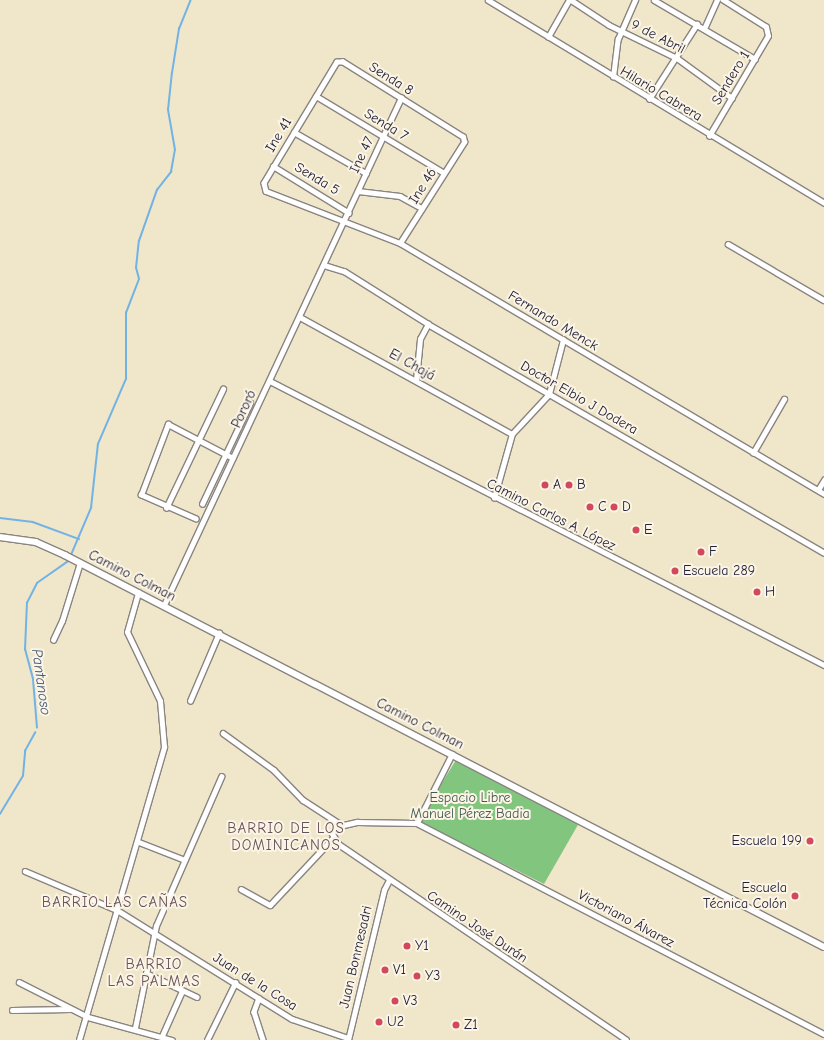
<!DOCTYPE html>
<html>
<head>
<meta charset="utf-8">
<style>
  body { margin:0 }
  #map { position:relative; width:824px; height:1040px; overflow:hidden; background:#f0e6c9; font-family:"Comic Neue",sans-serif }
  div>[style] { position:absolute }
  .green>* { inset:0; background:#82c57f }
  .stream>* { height:1.5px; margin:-0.75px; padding:0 0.75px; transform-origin:0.75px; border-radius:0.75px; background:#71b3e5 }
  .roads { filter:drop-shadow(1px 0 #898482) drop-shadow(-1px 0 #898482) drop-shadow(0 1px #898482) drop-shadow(0 -1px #898482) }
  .minor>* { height:4.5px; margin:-2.25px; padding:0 2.25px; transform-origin:2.25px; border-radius:2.25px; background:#fff }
  .tertiary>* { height:5.5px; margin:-2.75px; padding:0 2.75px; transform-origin:2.75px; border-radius:2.75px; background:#fff }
  .dots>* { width:11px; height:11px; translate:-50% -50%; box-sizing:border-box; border:2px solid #fcf5e5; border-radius:50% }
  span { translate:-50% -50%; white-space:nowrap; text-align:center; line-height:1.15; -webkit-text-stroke:4px #fcf5e5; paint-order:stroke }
  .street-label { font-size:14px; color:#22223b }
  .poi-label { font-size:14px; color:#22223b }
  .left { translate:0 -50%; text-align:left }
  .right { translate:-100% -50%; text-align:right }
  .park-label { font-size:14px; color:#445b53 }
  .water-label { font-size:15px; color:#3e5576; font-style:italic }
  .neighbourhood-label { font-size:15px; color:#67535c; letter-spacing:1px }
</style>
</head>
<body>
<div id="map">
  <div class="green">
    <i style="clip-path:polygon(456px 760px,579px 823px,544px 884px,422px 823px,422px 815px)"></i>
  </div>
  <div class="stream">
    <i style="left:0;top:518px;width:33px;rotate:7deg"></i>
    <i style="left:33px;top:522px;width:49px;rotate:20.3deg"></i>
    <i style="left:71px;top:555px;width:51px;rotate:-66.9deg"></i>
    <i style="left:91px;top:508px;width:64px;rotate:-83.8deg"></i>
    <i style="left:98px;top:444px;width:71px;rotate:-66.7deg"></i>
    <i style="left:126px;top:379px;width:66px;rotate:-90deg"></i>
    <i style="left:126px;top:313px;width:36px;rotate:-69deg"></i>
    <i style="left:139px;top:279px;width:11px;rotate:-105deg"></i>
    <i style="left:136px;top:268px;width:27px;rotate:-84deg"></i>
    <i style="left:139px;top:241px;width:54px;rotate:-70.6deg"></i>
    <i style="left:157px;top:190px;width:23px;rotate:-52deg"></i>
    <i style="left:171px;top:172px;width:22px;rotate:-80deg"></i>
    <i style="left:175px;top:150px;width:41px;rotate:-99.9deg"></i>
    <i style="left:168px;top:110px;width:37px;rotate:-84deg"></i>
    <i style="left:172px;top:73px;width:45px;rotate:-81deg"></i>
    <i style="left:179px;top:29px;width:31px;rotate:-68deg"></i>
    <i style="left:37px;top:728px;width:49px;rotate:-94.7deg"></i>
    <i style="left:33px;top:679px;width:30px;rotate:-105deg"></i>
    <i style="left:25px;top:650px;width:47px;rotate:-87.6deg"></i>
    <i style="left:27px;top:603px;width:22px;rotate:-63deg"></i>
    <i style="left:37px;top:583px;width:38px;rotate:-35deg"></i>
    <i style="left:0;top:814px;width:44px;rotate:-58.8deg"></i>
    <i style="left:23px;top:776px;width:25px;rotate:-85deg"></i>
    <i style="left:25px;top:751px;width:21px;rotate:-61deg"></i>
  </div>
  <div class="roads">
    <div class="minor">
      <i style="left:488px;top:0;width:393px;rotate:31.1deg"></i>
      <i style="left:571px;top:0;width:45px;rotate:33.3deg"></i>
      <i style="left:609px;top:25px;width:76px;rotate:25.9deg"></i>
      <i style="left:677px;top:58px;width:68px;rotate:36deg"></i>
      <i style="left:654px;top:0;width:117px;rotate:30.3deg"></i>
      <i style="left:704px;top:29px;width:32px;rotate:-66deg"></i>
      <i style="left:548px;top:37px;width:43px;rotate:-60.4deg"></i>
      <i style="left:613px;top:77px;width:38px;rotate:-83deg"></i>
      <i style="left:618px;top:39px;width:43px;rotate:-66.4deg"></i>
      <i style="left:316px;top:96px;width:149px;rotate:31deg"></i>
      <i style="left:649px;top:99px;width:89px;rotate:-57.4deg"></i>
      <i style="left:294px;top:132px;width:83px;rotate:29.7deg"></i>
      <i style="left:709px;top:136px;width:116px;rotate:-59.5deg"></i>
      <i style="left:768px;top:36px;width:9px;rotate:-103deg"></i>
      <i style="left:766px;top:27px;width:51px;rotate:-147.9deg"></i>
      <i style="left:273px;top:166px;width:89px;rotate:31.7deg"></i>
      <i style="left:358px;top:191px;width:42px;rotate:6.8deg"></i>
      <i style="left:400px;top:196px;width:25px;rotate:29deg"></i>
      <i style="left:400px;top:243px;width:120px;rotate:-57.6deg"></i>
      <i style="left:464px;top:142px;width:5px;rotate:-101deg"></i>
      <i style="left:463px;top:137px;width:142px;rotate:-148deg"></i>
      <i style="left:343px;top:62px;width:6px;rotate:180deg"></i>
      <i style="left:337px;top:62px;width:141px;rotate:121.1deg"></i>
      <i style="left:264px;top:183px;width:8px;rotate:76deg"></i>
      <i style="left:266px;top:191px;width:144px;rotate:21.2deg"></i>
      <i style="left:400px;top:243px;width:493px;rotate:30.6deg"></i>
      <i style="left:728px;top:244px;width:111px;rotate:30.3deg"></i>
      <i style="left:324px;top:265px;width:21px;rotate:17deg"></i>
      <i style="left:344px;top:271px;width:99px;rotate:32.2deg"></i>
      <i style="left:428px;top:324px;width:457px;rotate:30deg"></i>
      <i style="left:300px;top:317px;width:242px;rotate:28.9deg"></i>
      <i style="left:416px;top:380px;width:41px;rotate:-84.4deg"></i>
      <i style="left:420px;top:339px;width:17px;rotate:-62deg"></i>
      <i style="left:270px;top:381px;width:623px;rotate:27.14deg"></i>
      <i style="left:753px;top:453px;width:62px;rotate:-60.1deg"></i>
      <i style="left:818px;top:490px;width:12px;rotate:-59deg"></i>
      <i style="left:494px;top:498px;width:66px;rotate:-74.3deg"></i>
      <i style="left:512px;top:434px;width:54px;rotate:-47.2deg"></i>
      <i style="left:549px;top:394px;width:56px;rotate:-75.5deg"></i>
      <i style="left:202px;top:504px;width:112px;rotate:-64.6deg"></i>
      <i style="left:166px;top:508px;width:132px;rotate:-64.4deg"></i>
      <i style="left:196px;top:519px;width:60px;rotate:-156.4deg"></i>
      <i style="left:141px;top:495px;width:76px;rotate:-69.2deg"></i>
      <i style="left:168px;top:424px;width:73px;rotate:27.6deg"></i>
      <i style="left:164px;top:605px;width:560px;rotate:-64.95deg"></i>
      <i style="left:53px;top:640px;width:21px;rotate:-65deg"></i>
      <i style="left:62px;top:621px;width:61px;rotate:-72.8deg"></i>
      <i style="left:190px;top:701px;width:74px;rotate:-66.9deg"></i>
      <i style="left:223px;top:733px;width:63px;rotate:36deg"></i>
      <i style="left:274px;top:770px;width:42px;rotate:46deg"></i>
      <i style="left:303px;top:800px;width:44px;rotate:33deg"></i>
      <i style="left:417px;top:823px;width:77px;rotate:-63.1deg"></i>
      <i style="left:139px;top:842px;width:49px;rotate:21.4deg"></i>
      <i style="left:25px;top:871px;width:100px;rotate:23deg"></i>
      <i style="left:117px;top:910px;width:206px;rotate:31.9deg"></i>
      <i style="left:292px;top:1019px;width:59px;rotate:18.7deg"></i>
      <i style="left:241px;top:889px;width:33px;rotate:29deg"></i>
      <i style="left:270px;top:905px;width:92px;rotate:-46.8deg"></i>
      <i style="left:146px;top:973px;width:56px;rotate:25.2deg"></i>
      <i style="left:19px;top:982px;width:77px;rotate:26.9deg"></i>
      <i style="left:88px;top:1017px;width:87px;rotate:15.3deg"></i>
      <i style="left:259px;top:998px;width:15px;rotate:110deg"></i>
      <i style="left:254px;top:1012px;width:29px;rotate:72deg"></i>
      <i style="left:12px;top:1010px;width:58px;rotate:-1deg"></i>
      <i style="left:135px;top:1028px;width:104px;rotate:-78.4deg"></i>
      <i style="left:156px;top:926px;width:163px;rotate:-66.4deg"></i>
      <i style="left:162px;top:1036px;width:49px;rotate:-66deg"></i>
      <i style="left:79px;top:1040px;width:305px;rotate:-73.8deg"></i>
      <i style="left:164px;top:747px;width:46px;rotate:-95deg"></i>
      <i style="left:160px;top:701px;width:76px;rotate:-115.6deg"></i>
      <i style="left:127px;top:632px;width:41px;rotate:-74.2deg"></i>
      <i style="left:207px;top:1040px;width:64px;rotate:-63.8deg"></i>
      <i style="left:348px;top:1040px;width:154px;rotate:-76.5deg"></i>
      <i style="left:384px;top:890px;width:11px;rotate:-63deg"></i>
      <i style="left:626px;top:1040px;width:348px;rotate:-145.8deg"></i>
      <i style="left:338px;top:844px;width:12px;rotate:-121deg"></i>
      <i style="left:332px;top:834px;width:8px;rotate:-67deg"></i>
      <i style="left:335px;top:827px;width:23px;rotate:-13deg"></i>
      <i style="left:357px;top:822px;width:60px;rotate:1deg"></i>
      <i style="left:417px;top:823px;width:458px;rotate:27.4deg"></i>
    </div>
    <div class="tertiary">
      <i style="left:0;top:537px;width:36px;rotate:8deg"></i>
      <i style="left:36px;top:542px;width:32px;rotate:24deg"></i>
      <i style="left:65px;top:555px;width:854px;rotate:27.31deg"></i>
    </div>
  </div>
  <div class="dots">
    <i style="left:545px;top:485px;background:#d1495b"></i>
    <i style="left:569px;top:485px;background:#d1495b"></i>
    <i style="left:590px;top:507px;background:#d1495b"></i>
    <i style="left:614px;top:507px;background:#d1495b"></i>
    <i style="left:636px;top:530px;background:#d1495b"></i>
    <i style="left:701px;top:552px;background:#d1495b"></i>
    <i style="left:675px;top:571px;background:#d1495b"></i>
    <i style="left:757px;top:592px;background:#d1495b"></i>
    <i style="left:810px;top:841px;background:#d1495b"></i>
    <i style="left:795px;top:896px;background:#d1495b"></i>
    <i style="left:407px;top:946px;background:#d1495b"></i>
    <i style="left:385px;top:970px;background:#d1495b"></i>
    <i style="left:417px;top:976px;background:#d1495b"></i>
    <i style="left:395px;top:1001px;background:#d1495b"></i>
    <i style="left:379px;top:1022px;background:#d1495b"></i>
    <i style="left:456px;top:1025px;background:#d1495b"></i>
  </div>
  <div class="street-label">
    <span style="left:658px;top:37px;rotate:27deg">9 de Abril</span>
    <span style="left:731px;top:78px;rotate:-59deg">Sendero 1</span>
    <span style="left:391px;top:79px;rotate:32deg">Senda 8</span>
    <span style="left:661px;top:94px;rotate:31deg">Hilario Cabrera</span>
    <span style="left:386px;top:125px;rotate:31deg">Senda 7</span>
    <span style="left:279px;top:135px;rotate:-59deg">Ine 41</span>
    <span style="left:362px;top:155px;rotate:-65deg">Ine 47</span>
    <span style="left:317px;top:179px;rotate:31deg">Senda 5</span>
    <span style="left:423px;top:186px;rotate:-58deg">Ine 46</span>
    <span style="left:553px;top:321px;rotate:31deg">Fernando Menck</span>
    <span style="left:412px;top:365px;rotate:29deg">El Chajá</span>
    <span style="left:579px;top:398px;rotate:30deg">Doctor Elbio J Dodera</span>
    <span style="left:244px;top:409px;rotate:-65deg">Pororó</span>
    <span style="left:551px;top:515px;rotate:27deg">Camino Carlos A. López</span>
    <span style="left:132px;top:576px;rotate:27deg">Camino Colman</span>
    <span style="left:420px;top:724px;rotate:27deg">Camino Colman</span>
    <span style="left:626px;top:919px;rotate:28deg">Victoriano Álvarez</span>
    <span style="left:477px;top:927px;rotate:34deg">Camino José Durán</span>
    <span style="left:356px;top:957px;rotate:-77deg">Juan Bonmesadri</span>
    <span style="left:255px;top:982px;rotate:32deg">Juan de la Cosa</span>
  </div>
  <div class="poi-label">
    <span class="left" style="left:553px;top:485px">A</span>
    <span class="left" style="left:577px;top:485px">B</span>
    <span class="left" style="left:598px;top:507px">C</span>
    <span class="left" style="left:622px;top:507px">D</span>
    <span class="left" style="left:644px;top:530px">E</span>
    <span class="left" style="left:709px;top:552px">F</span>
    <span class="left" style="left:683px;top:571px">Escuela 289</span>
    <span class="left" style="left:765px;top:592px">H</span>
    <span class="right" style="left:802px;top:841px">Escuela 199</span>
    <span class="right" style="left:787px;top:896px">Escuela<br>Técnica Colón</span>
    <span class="left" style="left:415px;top:946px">Y1</span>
    <span class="left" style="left:393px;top:970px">V1</span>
    <span class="left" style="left:425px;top:976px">Y3</span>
    <span class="left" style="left:403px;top:1001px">V3</span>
    <span class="left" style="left:387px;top:1022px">U2</span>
    <span class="left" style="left:464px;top:1025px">Z1</span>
  </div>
  <div class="park-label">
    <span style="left:470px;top:806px">Espacio Libre<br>Manuel Pérez Badia</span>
  </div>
  <div class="water-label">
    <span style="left:41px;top:682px;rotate:82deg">Pantanoso</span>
  </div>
  <div class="neighbourhood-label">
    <span style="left:286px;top:837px">BARRIO DE LOS<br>DOMINICANOS</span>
    <span style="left:115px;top:903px">BARRIO LAS CAÑAS</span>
    <span style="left:154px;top:973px">BARRIO<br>LAS PALMAS</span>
  </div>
</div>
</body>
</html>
